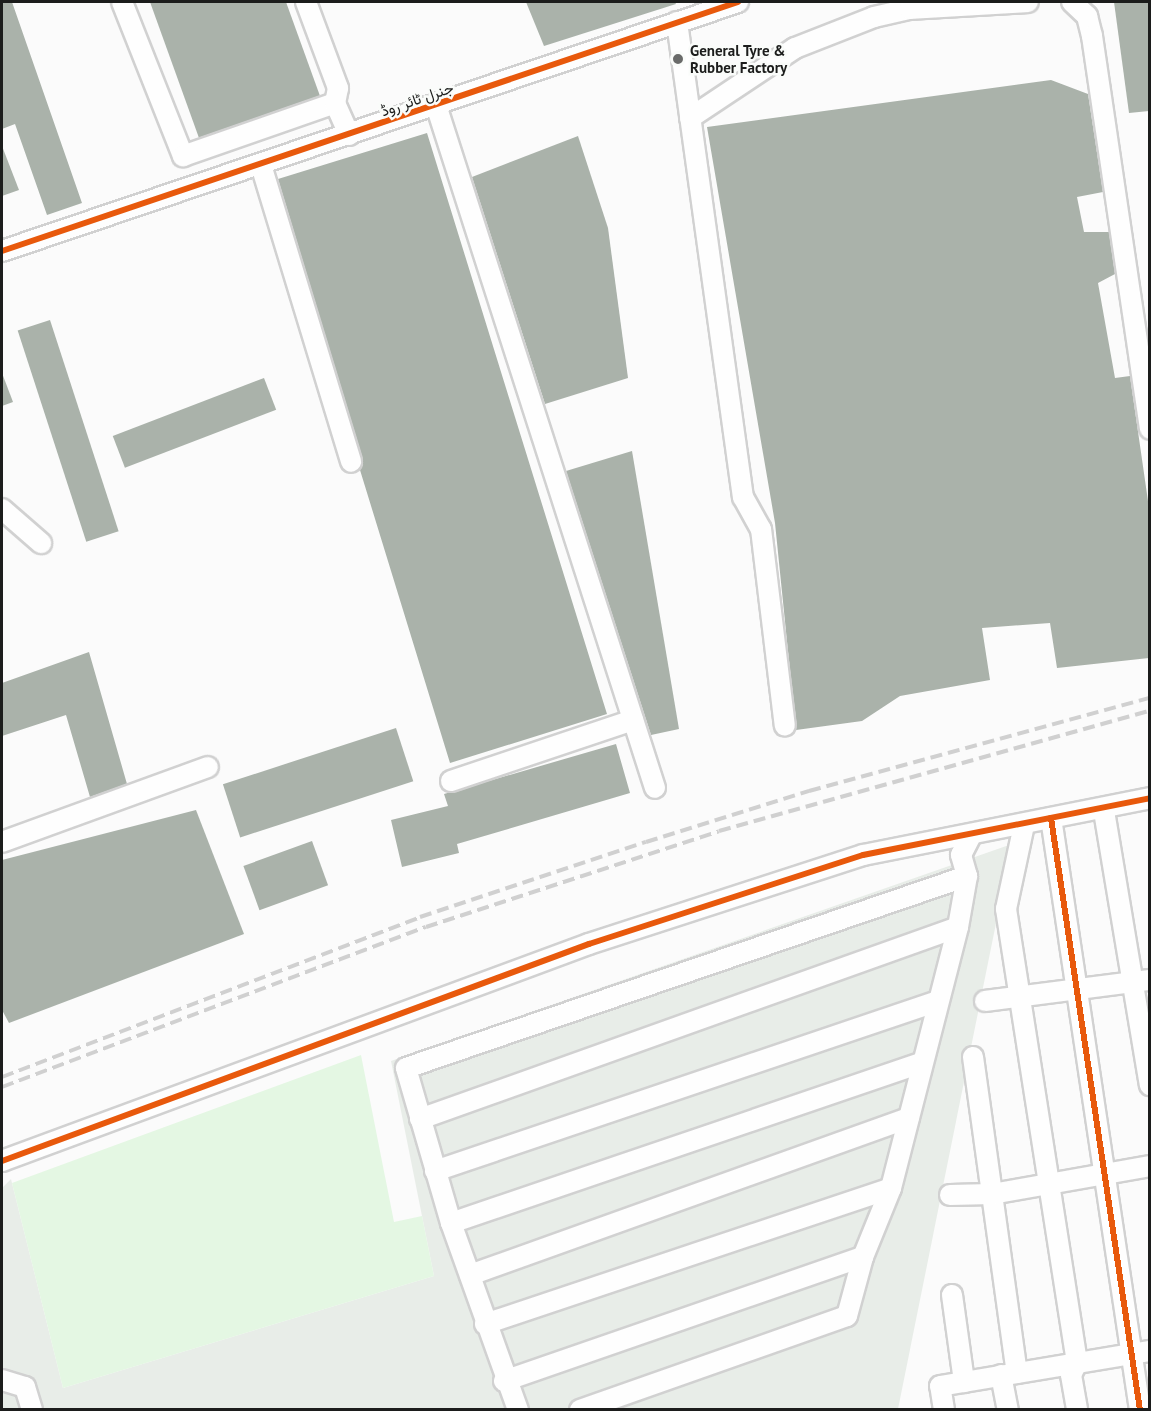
<!DOCTYPE html>
<html>
<head>
<meta charset="utf-8">
<style>
  body { margin:0 }
  #map { position:relative; width:1151px; height:1411px; overflow:hidden; background:#fbfbfb; font-family:"PT Sans",Vazirmatn,sans-serif }
  div>[style] { position:absolute }
  .built>* { inset:0; background:#e8ede8 }
  .green>* { inset:0; background:#e4f7e3 }
  .building>* { inset:0; background:#aab2aa; transform-origin:0 0 }
  .roads { filter:drop-shadow(2px 0 #d1d1d1) drop-shadow(-2px 0 #d1d1d1) drop-shadow(0 2px #d1d1d1) drop-shadow(0 -2px #d1d1d1) }
  .minor>* { height:20px; margin:-10px; padding:0 10px; transform-origin:10px; border-radius:10px; background:#fefefe }
  .rail>* { height:4px; margin-top:-2px; transform-origin:0; background:repeating-linear-gradient(90deg,#d0d0d0 0 12px,transparent 0 18px) }
  .cycleway>* { height:6px; margin:-3px; padding:0 3px; transform-origin:3px; border-radius:3px; background:#e8590c }
  .dots>* { width:16px; height:16px; translate:-50% -50%; box-sizing:border-box; border:3px solid #fafcfa; border-radius:50% }
  span { translate:-50% -50%; white-space:nowrap; text-align:center; line-height:1.15; -webkit-text-stroke:5px #fafcfa; paint-order:stroke }
  .poi-label { font-size:15px; color:#1c1d1c; font-weight:700 }
  .left { translate:0 -50%; text-align:left }
  .street-label { font-size:15px; color:#1c1d1c }
  .frame { position:absolute; inset:0; border:3px solid #1c1d1c; pointer-events:none }
</style>
</head>
<body>
<div id="map">
  <div class="built">
    <i style="clip-path:polygon(1012px 844px,898px 1409px,2px 1410px,2px 1188px,11px 1179px,63px 1388px,434px 1276px,391px 1061px)"></i>
  </div>
  <div class="green">
    <i style="clip-path:polygon(361px 1055px,394px 1222px,422px 1216px,434px 1276px,63px 1388px,12px 1183px)"></i>
  </div>
  <div class="building">
    <i style="clip-path:polygon(2px 2px,12px 2px,82px 203px,47px 215px,15px 124px,2px 129px)"></i>
    <i style="clip-path:polygon(150px 2px,286px 2px,320px 96px,199px 138px)"></i>
    <i style="clip-path:polygon(526px 2px,675px 2px,676px 4px,544px 46px)"></i>
    <i style="clip-path:polygon(1114px 2px,1149px 2px,1149px 111px,1129px 113px)"></i>
    <i style="clip-path:polygon(1051px 80px,1088px 94px,1103px 192px,1077px 197px,1084px 232px,1109px 232px,1115px 274px,1098px 283px,1115px 378px,1130px 376px,1149px 508px,1149px 658px,1057px 668px,1050px 623px,982px 628px,990px 680px,900px 696px,862px 721px,796px 730px,775px 523px,707px 127px)"></i>
    <i style="clip-path:polygon(427px 133px,607px 714px,450px 763px,360px 470px,362px 459px,278px 179px)"></i>
    <i style="clip-path:polygon(578px 136px,608px 228px,628px 378px,545px 404px,472px 177px)"></i>
    <i style="clip-path:polygon(2px 146px,19px 190px,2px 196px)"></i>
    <i style="left:50px;top:320px;width:222px;height:34px;rotate:72deg"></i>
    <i style="clip-path:polygon(2px 373px,13px 402px,2px 406px)"></i>
    <i style="left:264px;top:378px;width:34px;height:162px;rotate:69deg"></i>
    <i style="clip-path:polygon(632px 451px,679px 729px,651px 735px,566px 471px)"></i>
    <i style="clip-path:polygon(89px 652px,127px 784px,90px 797px,66px 715px,2px 736px,2px 683px)"></i>
    <i style="left:396px;top:728px;width:56px;height:182px;rotate:72deg"></i>
    <i style="clip-path:polygon(616px 744px,630px 793px,457px 844px,459px 853px,402px 867px,391px 820px,448px 806px,444px 794px)"></i>
    <i style="clip-path:polygon(196px 810px,244px 934px,9px 1023px,2px 1010px,2px 860px)"></i>
    <i style="left:312px;top:841px;width:47px;height:73px;rotate:70deg"></i>
  </div>
  <div class="roads">
    <div class="minor">
      <i style="left:122px;top:2px;width:166px;rotate:68.4deg"></i>
      <i style="left:183px;top:156px;width:161px;rotate:-19.2deg"></i>
      <i style="left:306px;top:2px;width:92px;rotate:69.6deg"></i>
      <i style="left:338px;top:88px;width:15px;rotate:101deg"></i>
      <i style="left:335px;top:103px;width:35px;rotate:66deg"></i>
      <i style="left:1072px;top:2px;width:21px;rotate:43deg"></i>
      <i style="left:1087px;top:16px;width:21px;rotate:76deg"></i>
      <i style="left:1092px;top:36px;width:397px;rotate:81.6deg"></i>
      <i style="left:677px;top:22px;width:480px;rotate:82.1deg"></i>
      <i style="left:743px;top:497px;width:37px;rotate:61deg"></i>
      <i style="left:761px;top:529px;width:198px;rotate:83.1deg"></i>
      <i style="left:436px;top:105px;width:717px;rotate:72.22deg"></i>
      <i style="left:690px;top:118px;width:126px;rotate:-33.7deg"></i>
      <i style="left:795px;top:48px;width:85px;rotate:-21.4deg"></i>
      <i style="left:874px;top:17px;width:37px;rotate:-13deg"></i>
      <i style="left:910px;top:9px;width:118px;rotate:-3.4deg"></i>
      <i style="left:261px;top:165px;width:310px;rotate:73.1deg"></i>
      <i style="left:2px;top:251px;width:777px;rotate:-18.69deg"></i>
      <i style="left:2px;top:509px;width:52px;rotate:41.1deg"></i>
      <i style="left:451px;top:781px;width:192px;rotate:-18.5deg"></i>
      <i style="left:1104px;top:811px;width:278px;rotate:80.5deg"></i>
      <i style="left:1051px;top:818px;width:599px;rotate:81.45deg"></i>
      <i style="left:1024px;top:825px;width:86px;rotate:102.1deg"></i>
      <i style="left:1006px;top:909px;width:460px;rotate:81.1deg"></i>
      <i style="left:1077px;top:1363px;width:13px;rotate:117deg"></i>
      <i style="left:1071px;top:1375px;width:36px;rotate:80deg"></i>
      <i style="left:2px;top:842px;width:219px;rotate:-20deg"></i>
      <i style="left:985px;top:1001px;width:166px;rotate:-7.3deg"></i>
      <i style="left:973px;top:1057px;width:319px;rotate:82.1deg"></i>
      <i style="left:420px;top:1119px;width:571px;rotate:-19.64deg"></i>
      <i style="left:2px;top:1161px;width:626px;rotate:-20.29deg"></i>
      <i style="left:589px;top:944px;width:288px;rotate:-18deg"></i>
      <i style="left:863px;top:855px;width:293px;rotate:-11.2deg"></i>
      <i style="left:435px;top:1171px;width:531px;rotate:-18.67deg"></i>
      <i style="left:950px;top:1195px;width:42px;rotate:-1.4deg"></i>
      <i style="left:992px;top:1194px;width:160px;rotate:-10deg"></i>
      <i style="left:451px;top:1223px;width:497px;rotate:-18.8deg"></i>
      <i style="left:470px;top:1275px;width:466px;rotate:-19.7deg"></i>
      <i style="left:952px;top:1295px;width:88px;rotate:82.1deg"></i>
      <i style="left:485px;top:1324px;width:428px;rotate:-18.5deg"></i>
      <i style="left:1001px;top:1375px;width:36px;rotate:79deg"></i>
      <i style="left:2px;top:1380px;width:24px;rotate:17deg"></i>
      <i style="left:25px;top:1387px;width:24px;rotate:73deg"></i>
      <i style="left:504px;top:1381px;width:380px;rotate:-19.1deg"></i>
      <i style="left:518px;top:1410px;width:199px;rotate:-109.7deg"></i>
      <i style="left:451px;top:1223px;width:161px;rotate:-106.2deg"></i>
      <i style="left:406px;top:1068px;width:593px;rotate:-18.89deg"></i>
      <i style="left:580px;top:1410px;width:283px;rotate:-19.4deg"></i>
      <i style="left:847px;top:1316px;width:61px;rotate:-74.8deg"></i>
      <i style="left:863px;top:1257px;width:74px;rotate:-67.9deg"></i>
      <i style="left:891px;top:1188px;width:269px;rotate:-75.6deg"></i>
      <i style="left:958px;top:927px;width:52px;rotate:-80deg"></i>
      <i style="left:967px;top:876px;width:22px;rotate:-106deg"></i>
      <i style="left:961px;top:855px;width:22px;rotate:-63deg"></i>
      <i style="left:944px;top:1410px;width:24px;rotate:-99deg"></i>
      <i style="left:940px;top:1386px;width:213px;rotate:-9.5deg"></i>
    </div>
  </div>
  <div class="rail">
    <i style="left:2px;top:1077px;width:448px;rotate:-20.9deg"></i>
    <i style="left:420px;top:917px;width:238px;rotate:-18.4deg"></i>
    <i style="left:646px;top:842px;width:171px;rotate:-17.4deg"></i>
    <i style="left:809px;top:791px;width:353px;rotate:-15.3deg"></i>
    <i style="left:2px;top:1087px;width:453px;rotate:-20.7deg"></i>
    <i style="left:426px;top:927px;width:308px;rotate:-18.1deg"></i>
    <i style="left:719px;top:831px;width:447px;rotate:-15.6deg"></i>
  </div>
  <div class="cycleway">
    <i style="left:2px;top:251px;width:777px;rotate:-18.69deg"></i>
    <i style="left:1051px;top:818px;width:599px;rotate:81.45deg"></i>
    <i style="left:2px;top:1161px;width:626px;rotate:-20.29deg"></i>
    <i style="left:589px;top:944px;width:288px;rotate:-18deg"></i>
    <i style="left:863px;top:855px;width:293px;rotate:-11.2deg"></i>
  </div>
  <div class="dots">
    <i style="left:678px;top:59px;background:#6a6b6a"></i>
  </div>
  <div class="poi-label">
    <span class="left" style="left:690px;top:59px">General Tyre &amp;<br>Rubber Factory</span>
  </div>
  <div class="street-label">
    <span style="left:417px;top:99px;rotate:-19deg">جنرل ٹائر روڈ</span>
  </div>
  <div class="frame"></div>
</div>
</body>
</html>
